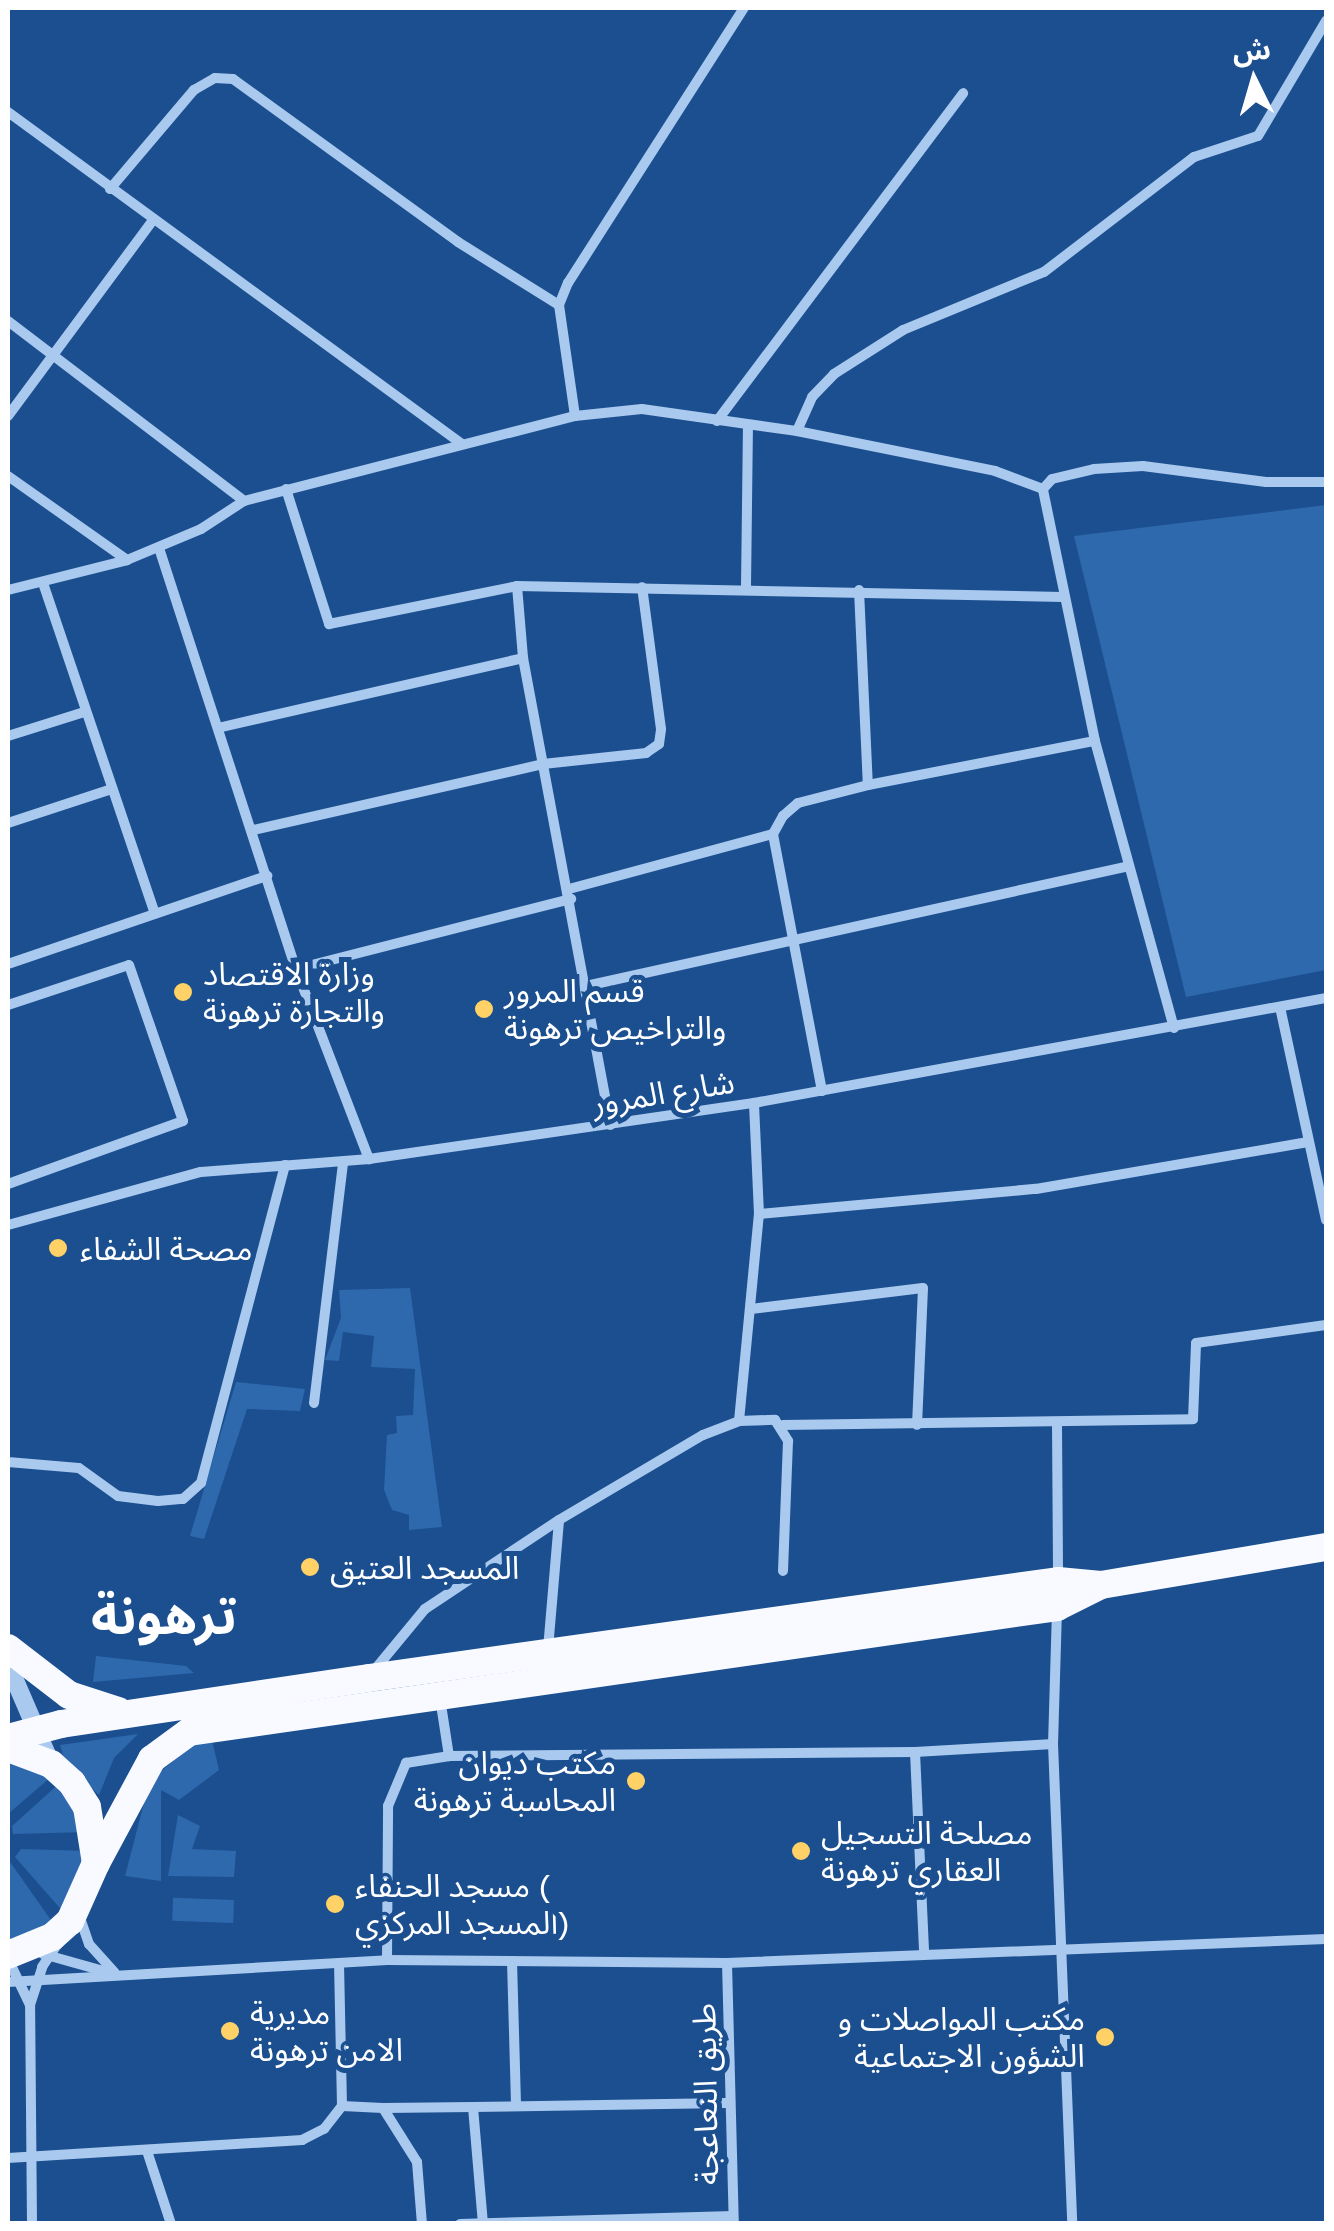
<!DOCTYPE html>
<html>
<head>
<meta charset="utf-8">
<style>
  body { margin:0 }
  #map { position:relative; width:1334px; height:2231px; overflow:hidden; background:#1b4f8f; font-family:"Golos Text","Noto Sans Arabic",sans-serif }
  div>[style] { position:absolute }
  .green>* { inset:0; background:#2e69ad; transform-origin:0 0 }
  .minor>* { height:10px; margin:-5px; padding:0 5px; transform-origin:5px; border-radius:5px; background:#a9c9ee }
  .tertiary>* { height:18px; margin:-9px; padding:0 9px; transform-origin:9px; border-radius:9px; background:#a9c9ee }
  .trunk>* { height:28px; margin:-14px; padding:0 14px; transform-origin:14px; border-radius:14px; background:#f8faff }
  .dots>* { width:28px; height:28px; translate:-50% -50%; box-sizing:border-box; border:5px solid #1b4f8f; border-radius:50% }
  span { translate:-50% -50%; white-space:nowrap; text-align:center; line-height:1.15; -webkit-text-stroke:10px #1b4f8f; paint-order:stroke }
  .poi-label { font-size:32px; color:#fff }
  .left { translate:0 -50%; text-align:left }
  .right { translate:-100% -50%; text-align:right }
  .street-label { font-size:32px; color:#fff }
  .town-label { font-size:52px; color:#fff; font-weight:700 }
  .frame { position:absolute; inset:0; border:10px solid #fff; pointer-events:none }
  .north { position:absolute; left:1204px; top:30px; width:100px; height:100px; -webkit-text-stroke:8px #1b4f8f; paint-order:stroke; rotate:355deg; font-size:28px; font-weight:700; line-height:40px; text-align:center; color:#fff }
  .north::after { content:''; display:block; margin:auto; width:35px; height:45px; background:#fff; clip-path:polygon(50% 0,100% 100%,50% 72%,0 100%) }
</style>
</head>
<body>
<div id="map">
  <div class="green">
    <i style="clip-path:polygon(1326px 505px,1326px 970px,1186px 997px,1074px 536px)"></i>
    <i style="clip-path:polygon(410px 1288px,442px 1527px,409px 1530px,409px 1515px,392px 1510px,384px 1490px,387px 1435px,397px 1433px,396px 1416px,413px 1415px,415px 1369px,371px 1367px,374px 1336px,343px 1332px,339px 1361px,325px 1360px,341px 1318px,339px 1290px)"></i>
    <i style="clip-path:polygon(236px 1382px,305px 1389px,300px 1411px,247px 1409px,204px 1539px,190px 1536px)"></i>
    <i style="clip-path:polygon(96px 1656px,186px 1666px,194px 1673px,93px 1682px)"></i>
    <i style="clip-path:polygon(138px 1734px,114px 1758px,99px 1795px,66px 1765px,60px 1745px)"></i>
    <i style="clip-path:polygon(212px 1740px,219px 1770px,179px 1800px,161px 1790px,161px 1881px,125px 1876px,150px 1780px,193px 1745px)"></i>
    <i style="clip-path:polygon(8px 1751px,51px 1777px,8px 1814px)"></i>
    <i style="clip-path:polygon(62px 1781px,88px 1832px,13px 1834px,12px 1826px)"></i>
    <i style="clip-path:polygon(178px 1815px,200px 1826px,192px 1849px,236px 1851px,234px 1877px,168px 1876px)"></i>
    <i style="clip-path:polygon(21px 1849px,90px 1851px,66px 1915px,15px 1857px)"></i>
    <i style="clip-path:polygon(8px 1859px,53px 1923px,8px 1940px)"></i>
    <i style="left:234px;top:1900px;width:23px;height:61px;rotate:92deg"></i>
  </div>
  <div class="minor">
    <i style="left:8px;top:112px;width:562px;rotate:36.18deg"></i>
    <i style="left:110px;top:189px;width:130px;rotate:-49.7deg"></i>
    <i style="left:194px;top:90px;width:24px;rotate:-30deg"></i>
    <i style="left:215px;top:78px;width:18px;rotate:3deg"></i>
    <i style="left:233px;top:79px;width:278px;rotate:35.9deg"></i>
    <i style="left:458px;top:242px;width:119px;rotate:32deg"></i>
    <i style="left:8px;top:321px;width:297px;rotate:37.3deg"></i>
    <i style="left:8px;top:416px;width:244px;rotate:-53.5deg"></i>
    <i style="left:575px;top:416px;width:112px;rotate:-98.2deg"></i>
    <i style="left:559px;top:305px;width:24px;rotate:-68deg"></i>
    <i style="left:568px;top:283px;width:326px;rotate:-57.4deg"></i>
    <i style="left:717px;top:421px;width:410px;rotate:-53.1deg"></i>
    <i style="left:797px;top:431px;width:37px;rotate:-66deg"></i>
    <i style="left:812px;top:397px;width:32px;rotate:-46deg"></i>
    <i style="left:834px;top:374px;width:82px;rotate:-32.5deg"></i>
    <i style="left:903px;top:330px;width:152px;rotate:-22.4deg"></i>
    <i style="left:1044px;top:272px;width:189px;rotate:-37.5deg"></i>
    <i style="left:1194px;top:157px;width:67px;rotate:-18.2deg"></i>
    <i style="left:1258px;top:136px;width:134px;rotate:-59.4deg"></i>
    <i style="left:8px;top:476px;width:146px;rotate:35.2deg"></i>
    <i style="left:286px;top:489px;width:142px;rotate:72.3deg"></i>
    <i style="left:329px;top:624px;width:192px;rotate:-11.4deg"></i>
    <i style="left:517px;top:586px;width:546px;rotate:1.15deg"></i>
    <i style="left:159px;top:548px;width:443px;rotate:72deg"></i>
    <i style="left:296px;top:969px;width:204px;rotate:69deg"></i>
    <i style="left:43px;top:583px;width:349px;rotate:71.3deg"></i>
    <i style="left:517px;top:586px;width:72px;rotate:85.2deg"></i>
    <i style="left:523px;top:658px;width:475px;rotate:79.4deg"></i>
    <i style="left:746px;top:587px;width:162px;rotate:-89.3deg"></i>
    <i style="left:8px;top:590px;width:123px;rotate:-14.1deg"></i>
    <i style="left:127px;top:560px;width:80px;rotate:-22.7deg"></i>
    <i style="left:201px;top:529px;width:51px;rotate:-33.1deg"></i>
    <i style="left:244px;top:501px;width:342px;rotate:-14.4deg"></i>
    <i style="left:575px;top:416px;width:67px;rotate:-6deg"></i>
    <i style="left:642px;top:409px;width:157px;rotate:8.1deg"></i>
    <i style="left:797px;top:431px;width:202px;rotate:11.4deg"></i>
    <i style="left:995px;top:471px;width:51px;rotate:20.6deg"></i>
    <i style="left:859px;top:590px;width:195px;rotate:87.4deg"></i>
    <i style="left:222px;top:727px;width:309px;rotate:-12.9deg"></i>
    <i style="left:8px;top:736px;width:80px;rotate:-17.5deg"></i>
    <i style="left:8px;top:823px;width:106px;rotate:-18.1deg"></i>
    <i style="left:253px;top:830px;width:297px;rotate:-12.8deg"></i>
    <i style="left:543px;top:764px;width:104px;rotate:-6.1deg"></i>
    <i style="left:646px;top:753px;width:16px;rotate:-35deg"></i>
    <i style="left:659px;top:744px;width:15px;rotate:-82deg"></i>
    <i style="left:661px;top:729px;width:143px;rotate:-97.6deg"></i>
    <i style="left:569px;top:889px;width:211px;rotate:-15.1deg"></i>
    <i style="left:8px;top:964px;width:274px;rotate:-18.8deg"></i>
    <i style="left:296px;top:969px;width:284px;rotate:-14.3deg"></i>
    <i style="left:586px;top:986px;width:556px;rotate:-12.46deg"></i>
    <i style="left:8px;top:1005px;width:127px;rotate:-18.3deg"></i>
    <i style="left:129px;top:965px;width:165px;rotate:70.9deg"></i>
    <i style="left:183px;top:1121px;width:186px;rotate:160.2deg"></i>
    <i style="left:1280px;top:1007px;width:218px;rotate:77.8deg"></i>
    <i style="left:1174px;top:1028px;width:298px;rotate:-105.4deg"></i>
    <i style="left:1095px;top:741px;width:257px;rotate:-101.7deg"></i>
    <i style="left:1043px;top:489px;width:13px;rotate:-48deg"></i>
    <i style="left:1052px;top:479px;width:43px;rotate:-13.4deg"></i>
    <i style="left:1094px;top:469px;width:49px;rotate:-3.5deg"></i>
    <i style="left:1143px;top:466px;width:124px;rotate:7.4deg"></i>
    <i style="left:1266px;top:482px;width:60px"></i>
    <i style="left:822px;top:1091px;width:262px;rotate:-100.8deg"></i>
    <i style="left:773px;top:834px;width:21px;rotate:-61deg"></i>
    <i style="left:783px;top:816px;width:20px;rotate:-41deg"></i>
    <i style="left:798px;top:803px;width:72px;rotate:-14.4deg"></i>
    <i style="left:868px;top:785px;width:231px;rotate:-11deg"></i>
    <i style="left:759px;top:1214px;width:278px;rotate:-5.2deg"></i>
    <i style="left:1036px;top:1189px;width:276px;rotate:-9.8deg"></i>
    <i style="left:8px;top:1225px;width:200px;rotate:-15.4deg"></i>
    <i style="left:201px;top:1172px;width:169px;rotate:-4.4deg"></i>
    <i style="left:369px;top:1159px;width:389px;rotate:-8.3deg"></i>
    <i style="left:754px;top:1103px;width:582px;rotate:-10.4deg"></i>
    <i style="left:751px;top:1309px;width:173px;rotate:-7deg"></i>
    <i style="left:923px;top:1288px;width:137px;rotate:92.5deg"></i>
    <i style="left:314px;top:1403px;width:243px;rotate:-83.1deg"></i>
    <i style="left:739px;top:1421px;width:36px;rotate:-2deg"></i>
    <i style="left:775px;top:1420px;width:25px;rotate:58deg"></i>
    <i style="left:788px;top:1441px;width:130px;rotate:92.2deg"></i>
    <i style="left:783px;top:1425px;width:410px;rotate:-0.8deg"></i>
    <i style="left:1193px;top:1419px;width:76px;rotate:-87.7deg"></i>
    <i style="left:1196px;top:1343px;width:131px;rotate:-7.9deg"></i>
    <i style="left:1057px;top:1425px;width:153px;rotate:89.6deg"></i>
    <i style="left:8px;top:1462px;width:71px;rotate:4.8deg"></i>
    <i style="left:79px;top:1468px;width:48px;rotate:35.7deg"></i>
    <i style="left:118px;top:1496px;width:40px;rotate:7.1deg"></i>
    <i style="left:158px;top:1501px;width:25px;rotate:-5deg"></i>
    <i style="left:183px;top:1499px;width:24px;rotate:-42deg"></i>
    <i style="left:201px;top:1483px;width:329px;rotate:-75.2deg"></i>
    <i style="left:1057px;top:1610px;width:134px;rotate:91.7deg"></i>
    <i style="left:1053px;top:1744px;width:480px;rotate:87.7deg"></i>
    <i style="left:548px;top:1649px;width:129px;rotate:-85.1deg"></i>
    <i style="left:372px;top:1673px;width:83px;rotate:-50.4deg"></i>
    <i style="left:425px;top:1609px;width:161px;rotate:-33.6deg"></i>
    <i style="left:559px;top:1520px;width:167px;rotate:-30.6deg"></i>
    <i style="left:703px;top:1435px;width:39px;rotate:-21deg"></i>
    <i style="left:739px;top:1421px;width:208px;rotate:-84.5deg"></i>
    <i style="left:759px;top:1214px;width:111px;rotate:-92.6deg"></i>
    <i style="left:440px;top:1698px;width:59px;rotate:81.2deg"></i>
    <i style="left:915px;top:1752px;width:198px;rotate:87.4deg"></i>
    <i style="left:79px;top:1915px;width:31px;rotate:71deg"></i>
    <i style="left:89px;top:1944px;width:38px;rotate:48deg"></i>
    <i style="left:43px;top:1954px;width:63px;rotate:15.6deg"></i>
    <i style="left:8px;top:1959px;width:51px;rotate:64.4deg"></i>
    <i style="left:387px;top:1960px;width:154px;rotate:-89.6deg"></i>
    <i style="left:388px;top:1806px;width:47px;rotate:-67.3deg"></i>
    <i style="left:406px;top:1763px;width:44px;rotate:-9.2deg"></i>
    <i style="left:449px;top:1756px;width:466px;rotate:-0.5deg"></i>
    <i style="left:915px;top:1752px;width:138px;rotate:-3.3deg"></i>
    <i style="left:512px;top:1961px;width:143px;rotate:88.4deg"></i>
    <i style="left:727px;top:1963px;width:261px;rotate:88.5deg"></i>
    <i style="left:8px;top:1982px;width:380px;rotate:-3.3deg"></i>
    <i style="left:387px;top:1960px;width:340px;rotate:0.5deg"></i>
    <i style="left:727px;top:1963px;width:599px;rotate:-2.29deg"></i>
    <i style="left:342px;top:2106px;width:41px;rotate:2.8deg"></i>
    <i style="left:383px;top:2108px;width:64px;rotate:57.8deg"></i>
    <i style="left:417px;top:2162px;width:62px;rotate:85.4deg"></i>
    <i style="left:383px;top:2108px;width:90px;rotate:-0.6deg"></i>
    <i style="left:147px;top:2151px;width:77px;rotate:71.8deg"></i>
    <i style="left:8px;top:2158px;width:295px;rotate:-3.5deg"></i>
    <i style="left:302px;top:2140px;width:25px;rotate:-27deg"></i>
    <i style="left:324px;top:2129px;width:29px;rotate:-52deg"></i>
    <i style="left:342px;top:2106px;width:141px;rotate:-91.2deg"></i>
    <i style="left:32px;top:2224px;width:219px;rotate:-90.5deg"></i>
    <i style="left:30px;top:2005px;width:40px;rotate:-72deg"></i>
    <i style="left:42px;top:1967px;width:30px;rotate:-56deg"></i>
    <i style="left:460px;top:2224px;width:273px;rotate:-1.7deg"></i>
    <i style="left:483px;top:2224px;width:117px;rotate:-94.9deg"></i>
    <i style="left:473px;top:2107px;width:254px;rotate:-0.9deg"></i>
  </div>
  <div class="tertiary">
    <i style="left:8px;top:1664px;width:109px;rotate:66.7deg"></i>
  </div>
  <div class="trunk">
    <i style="left:8px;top:1648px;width:77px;rotate:37.6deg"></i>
    <i style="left:69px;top:1695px;width:52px;rotate:18.1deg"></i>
    <i style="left:8px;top:1738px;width:55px;rotate:-14.8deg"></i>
    <i style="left:61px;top:1724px;width:311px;rotate:-8.5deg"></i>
    <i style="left:369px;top:1678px;width:696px;rotate:-8.01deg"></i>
    <i style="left:1058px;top:1581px;width:43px;rotate:5.3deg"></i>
    <i style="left:1101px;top:1585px;width:228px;rotate:-9.6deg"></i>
    <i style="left:8px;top:1748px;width:46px;rotate:20.4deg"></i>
    <i style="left:51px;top:1764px;width:28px;rotate:42deg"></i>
    <i style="left:72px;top:1783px;width:28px;rotate:58deg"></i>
    <i style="left:87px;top:1807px;width:57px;rotate:80.9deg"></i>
    <i style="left:96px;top:1863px;width:64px;rotate:114.1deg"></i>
    <i style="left:70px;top:1921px;width:24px;rotate:138deg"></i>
    <i style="left:52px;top:1937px;width:48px;rotate:157.8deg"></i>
    <i style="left:96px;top:1863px;width:118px;rotate:-61.7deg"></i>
    <i style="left:152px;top:1759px;width:46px;rotate:-36.1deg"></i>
    <i style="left:189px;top:1732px;width:877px;rotate:-8.19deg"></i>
    <i style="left:1057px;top:1607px;width:47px;rotate:-26.6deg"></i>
  </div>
  <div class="dots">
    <i style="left:183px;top:992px;background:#ffd166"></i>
    <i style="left:484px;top:1009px;background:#ffd166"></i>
    <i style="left:58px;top:1248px;background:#ffd166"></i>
    <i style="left:310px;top:1567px;background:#ffd166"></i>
    <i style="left:636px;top:1781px;background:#ffd166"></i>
    <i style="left:801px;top:1851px;background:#ffd166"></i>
    <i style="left:335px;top:1904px;background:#ffd166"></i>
    <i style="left:230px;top:2031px;background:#ffd166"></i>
    <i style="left:1105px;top:2037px;background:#ffd166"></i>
  </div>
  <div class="poi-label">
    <span class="left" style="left:203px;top:992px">وزارة الاقتصاد<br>والتجارة ترهونة</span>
    <span class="left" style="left:504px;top:1009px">قسم المرور<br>والتراخيص ترهونة</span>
    <span class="left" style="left:80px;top:1248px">مصحة الشفاء</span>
    <span class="left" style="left:330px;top:1567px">المسجد العتيق</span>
    <span class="right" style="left:616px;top:1781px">مكتب ديوان<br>المحاسبة ترهونة</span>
    <span class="left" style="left:821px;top:1851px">مصلحة التسجيل<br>العقاري ترهونة</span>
    <span class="left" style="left:355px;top:1904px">مسجد الحنفاء (<br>المسجد المركزي)</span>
    <span class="left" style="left:250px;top:2031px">مديرية<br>الامن ترهونة</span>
    <span class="right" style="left:1085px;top:2037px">مكتب المواصلات و<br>الشؤون الاجتماعية</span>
  </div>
  <div class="street-label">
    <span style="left:663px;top:1092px;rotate:-9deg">شارع المرور</span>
    <span style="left:705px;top:2094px;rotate:-91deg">طريق النعاعجة</span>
  </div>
  <div class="town-label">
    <span style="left:164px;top:1615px">ترهونة</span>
  </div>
  <div class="frame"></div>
  <div class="north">ش</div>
</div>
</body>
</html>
